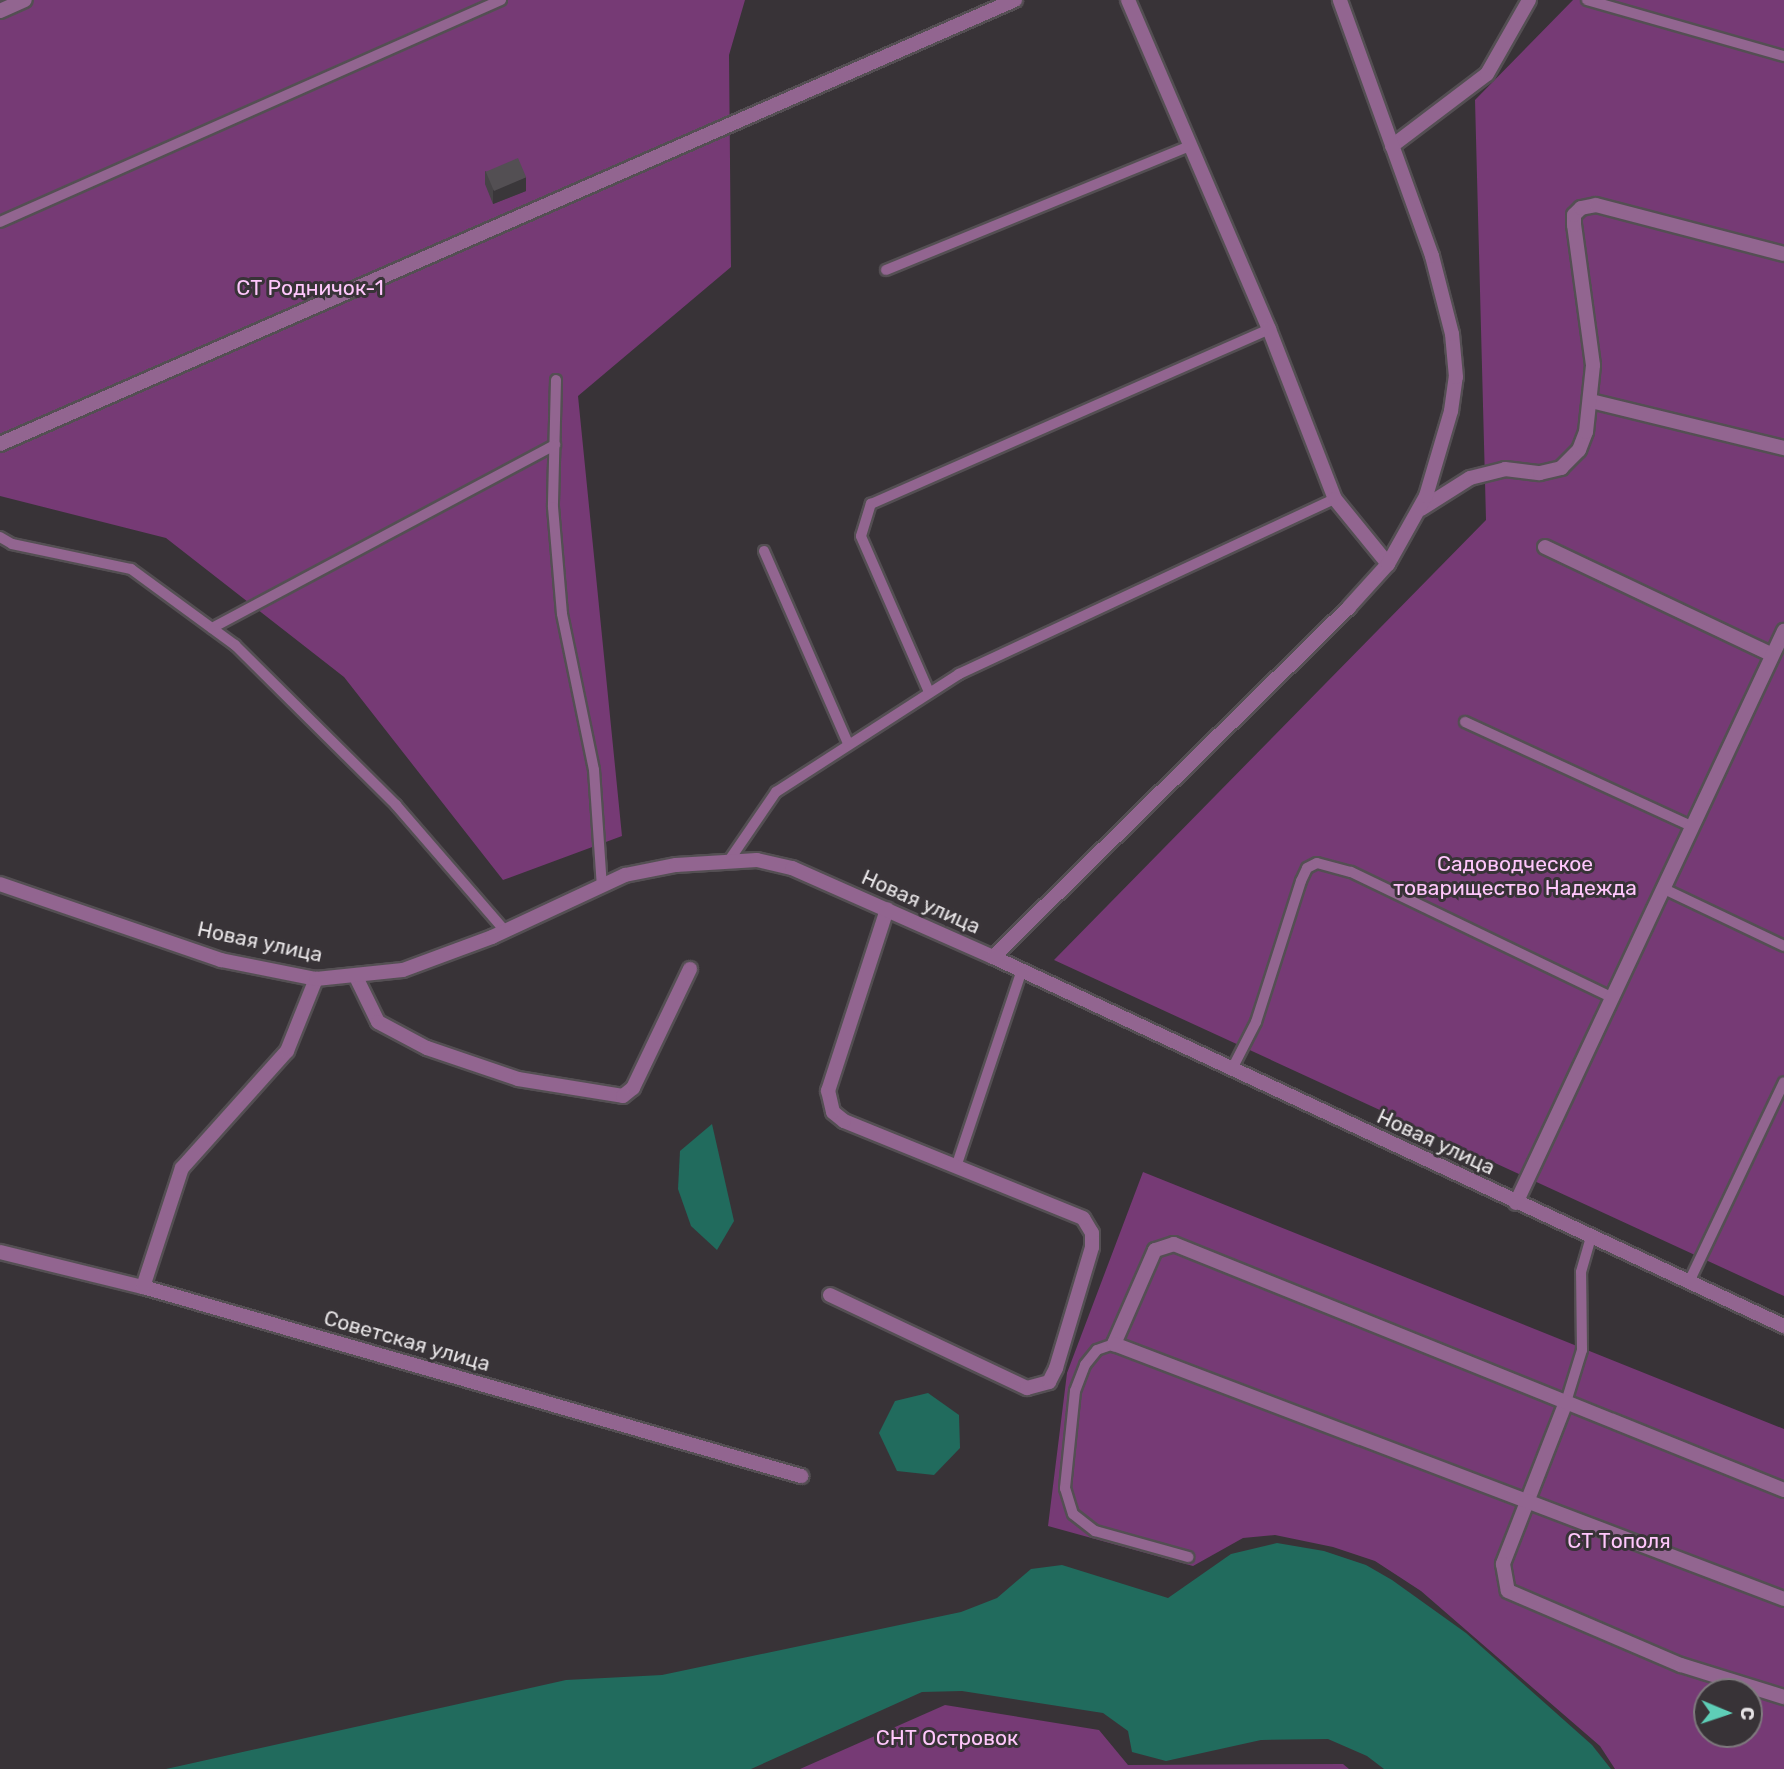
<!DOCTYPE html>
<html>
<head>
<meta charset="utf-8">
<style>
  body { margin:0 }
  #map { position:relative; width:1784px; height:1769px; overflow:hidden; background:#383337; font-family:Rubik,sans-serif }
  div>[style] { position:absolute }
  .green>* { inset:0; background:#763a75 }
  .water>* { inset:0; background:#216b5d }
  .roads { filter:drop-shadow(2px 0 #544f53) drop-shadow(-2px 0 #544f53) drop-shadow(0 2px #544f53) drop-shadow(0 -2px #544f53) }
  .service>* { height:10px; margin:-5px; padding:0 5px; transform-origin:5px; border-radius:5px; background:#926590 }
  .minor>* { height:14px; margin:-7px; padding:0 7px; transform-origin:7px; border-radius:7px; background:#926590 }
  .tertiary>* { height:14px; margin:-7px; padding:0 7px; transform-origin:7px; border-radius:7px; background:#926590 }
  .wall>* { inset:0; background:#474447 }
  .shaded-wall>* { inset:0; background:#3a373a }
  .building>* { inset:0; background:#534f53; transform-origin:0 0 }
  span { translate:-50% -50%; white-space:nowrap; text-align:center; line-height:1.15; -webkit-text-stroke:6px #383337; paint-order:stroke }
  .park-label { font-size:21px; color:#ffc7fc }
  .street-label { font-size:21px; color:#e6e3e5 }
  .north { position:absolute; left:1693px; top:1678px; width:70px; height:70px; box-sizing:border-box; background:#383337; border:2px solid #7e797d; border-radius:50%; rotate:92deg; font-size:19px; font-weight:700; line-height:28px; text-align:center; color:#e6e3e5 }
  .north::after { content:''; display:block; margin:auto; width:24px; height:32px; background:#5eceb7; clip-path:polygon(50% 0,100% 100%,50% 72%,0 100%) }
</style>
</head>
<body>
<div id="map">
  <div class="green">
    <i style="clip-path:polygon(0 0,745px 0,729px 55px,731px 267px,578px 396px,622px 836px,503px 880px,344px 677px,166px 538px,0 496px)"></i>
    <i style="clip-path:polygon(1573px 0,1784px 0,1784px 1296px,1054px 960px,1486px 520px,1475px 100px)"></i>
    <i style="clip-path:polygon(evenodd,1143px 1172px,1784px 1429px,1784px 1769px,1615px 1769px,1600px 1746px,1421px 1591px,1375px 1561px,1333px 1547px,1275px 1535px,1243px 1538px,1193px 1566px,1048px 1526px,1067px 1373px,1143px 1172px,1707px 1692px,1749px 1692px,1749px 1734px,1707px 1734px,1707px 1692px)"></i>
    <i style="clip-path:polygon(945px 1705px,1099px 1730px,1128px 1765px,1343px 1764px,1349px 1769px,800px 1769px)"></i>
  </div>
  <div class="water">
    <i style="clip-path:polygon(712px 1124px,734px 1221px,717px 1250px,691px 1226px,678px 1189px,680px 1151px)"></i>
    <i style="clip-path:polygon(928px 1393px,959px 1415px,960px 1448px,934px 1475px,897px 1471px,879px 1433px,895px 1401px)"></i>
    <i style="clip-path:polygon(1277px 1543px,1324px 1551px,1366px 1565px,1392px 1580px,1466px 1633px,1592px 1745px,1611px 1769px,1384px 1769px,1367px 1756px,1328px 1739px,1261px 1740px,1166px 1761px,1132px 1752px,1128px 1731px,1103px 1713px,962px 1691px,922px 1692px,751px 1769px,166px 1769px,566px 1680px,662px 1675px,961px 1612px,997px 1598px,1031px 1569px,1062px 1565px,1168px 1598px,1231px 1554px)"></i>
  </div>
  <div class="roads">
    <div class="service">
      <i style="left:1587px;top:0;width:205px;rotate:15.9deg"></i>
      <i style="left:0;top:222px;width:548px;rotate:-23.9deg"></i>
      <i style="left:886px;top:270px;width:328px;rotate:-22.2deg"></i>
      <i style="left:556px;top:380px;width:127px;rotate:91.4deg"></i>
      <i style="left:553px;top:507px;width:107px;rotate:85.2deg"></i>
      <i style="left:562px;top:614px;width:159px;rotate:78.4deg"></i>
      <i style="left:594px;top:770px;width:116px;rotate:86.1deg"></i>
      <i style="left:0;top:537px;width:14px;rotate:30deg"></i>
      <i style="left:12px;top:544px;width:122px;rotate:11.9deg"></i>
      <i style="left:131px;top:569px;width:129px;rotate:36.2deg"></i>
      <i style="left:235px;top:645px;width:227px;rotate:44.8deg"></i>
      <i style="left:396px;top:805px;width:167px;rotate:49.1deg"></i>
      <i style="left:764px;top:551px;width:210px;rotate:66.4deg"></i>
      <i style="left:212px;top:628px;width:389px;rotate:-28.1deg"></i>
      <i style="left:929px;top:692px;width:170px;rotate:-113.6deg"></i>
      <i style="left:861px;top:536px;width:34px;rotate:-73deg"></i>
      <i style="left:871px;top:504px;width:435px;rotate:-23.7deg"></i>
      <i style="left:1465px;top:722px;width:251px;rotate:24.7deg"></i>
      <i style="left:728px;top:862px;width:85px;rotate:-55.6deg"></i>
      <i style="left:776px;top:792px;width:218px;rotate:-32.8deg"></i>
      <i style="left:959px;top:674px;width:415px;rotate:-25deg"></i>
      <i style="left:1664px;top:889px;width:133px;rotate:25.4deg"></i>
      <i style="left:1232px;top:1069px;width:53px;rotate:-62.9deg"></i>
      <i style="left:1256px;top:1022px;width:148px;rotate:-72.3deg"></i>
      <i style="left:1301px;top:881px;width:14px;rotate:-65deg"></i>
      <i style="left:1307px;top:868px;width:11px;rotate:-27deg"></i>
      <i style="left:1317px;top:863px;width:35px;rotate:15deg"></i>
      <i style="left:1351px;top:872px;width:291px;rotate:25.7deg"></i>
      <i style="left:957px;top:1164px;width:205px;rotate:-71.5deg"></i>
      <i style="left:1689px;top:1282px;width:221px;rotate:-64.6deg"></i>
      <i style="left:1114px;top:1344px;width:18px;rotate:161deg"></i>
      <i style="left:1097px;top:1350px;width:19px;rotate:129deg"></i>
      <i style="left:1085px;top:1365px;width:28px;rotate:111deg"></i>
      <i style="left:1075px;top:1391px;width:98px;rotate:95.9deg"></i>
      <i style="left:1065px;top:1488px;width:27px;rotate:73deg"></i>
      <i style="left:1073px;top:1514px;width:28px;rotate:38deg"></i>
      <i style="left:1095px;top:1531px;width:97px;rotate:15.6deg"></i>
      <i style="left:1566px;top:1402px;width:54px;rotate:-72.9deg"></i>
      <i style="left:1582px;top:1350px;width:78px;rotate:-90.7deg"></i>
      <i style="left:1581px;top:1272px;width:36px;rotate:-74deg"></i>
    </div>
    <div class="minor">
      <i style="left:1128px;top:0;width:358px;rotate:66.8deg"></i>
      <i style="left:1269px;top:329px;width:182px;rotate:68.8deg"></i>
      <i style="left:1335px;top:499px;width:84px;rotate:50.8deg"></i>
      <i style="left:0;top:11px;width:27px;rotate:-24deg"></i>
      <i style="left:1392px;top:146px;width:119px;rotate:-37.2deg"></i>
      <i style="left:1487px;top:74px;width:85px;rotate:-60.4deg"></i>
      <i style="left:1591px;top:401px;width:199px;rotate:13.7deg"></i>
      <i style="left:0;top:444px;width:1108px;rotate:-23.63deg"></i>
      <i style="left:1421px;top:509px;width:58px;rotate:-32.3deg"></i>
      <i style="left:1470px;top:478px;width:36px;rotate:-14deg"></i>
      <i style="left:1505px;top:469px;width:35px;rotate:7deg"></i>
      <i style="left:1540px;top:473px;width:22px;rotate:-13deg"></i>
      <i style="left:1561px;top:468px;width:25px;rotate:-45deg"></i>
      <i style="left:1579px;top:450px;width:19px;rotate:-69deg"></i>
      <i style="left:1586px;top:432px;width:67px;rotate:-84deg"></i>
      <i style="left:1593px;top:365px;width:141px;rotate:-97.7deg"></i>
      <i style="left:1574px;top:225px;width:10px;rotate:-90deg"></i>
      <i style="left:1574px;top:215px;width:10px;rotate:-45deg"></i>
      <i style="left:1581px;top:208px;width:15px;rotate:-11deg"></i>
      <i style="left:1596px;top:205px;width:194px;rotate:14.6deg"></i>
      <i style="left:1545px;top:547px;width:251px;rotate:25.4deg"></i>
      <i style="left:993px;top:957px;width:499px;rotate:-44.5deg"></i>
      <i style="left:1349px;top:607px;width:58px;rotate:-47.8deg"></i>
      <i style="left:1388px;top:564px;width:78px;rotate:-60.8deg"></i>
      <i style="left:1426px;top:496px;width:89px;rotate:-73.6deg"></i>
      <i style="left:1451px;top:411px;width:34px;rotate:-82deg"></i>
      <i style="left:1456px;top:377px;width:43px;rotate:-95.3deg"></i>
      <i style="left:1452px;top:334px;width:81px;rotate:-104.4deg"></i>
      <i style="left:1432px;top:256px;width:272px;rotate:-109.8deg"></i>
      <i style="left:356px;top:977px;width:50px;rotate:63.9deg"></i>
      <i style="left:378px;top:1022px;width:55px;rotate:28deg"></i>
      <i style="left:427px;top:1048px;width:96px;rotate:18.8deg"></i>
      <i style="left:518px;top:1079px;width:106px;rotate:9.2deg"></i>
      <i style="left:623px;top:1096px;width:13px;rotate:-39deg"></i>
      <i style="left:633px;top:1088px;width:132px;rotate:-64.4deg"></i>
      <i style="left:1516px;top:1203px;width:632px;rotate:-64.9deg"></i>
      <i style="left:0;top:1252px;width:147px;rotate:13.8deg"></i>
      <i style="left:143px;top:1287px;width:685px;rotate:16.03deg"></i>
      <i style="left:143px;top:1287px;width:125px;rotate:-71.9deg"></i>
      <i style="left:182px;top:1168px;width:157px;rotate:-48.1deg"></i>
      <i style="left:287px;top:1051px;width:78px;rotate:-68.1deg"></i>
      <i style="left:830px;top:1295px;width:218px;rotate:25.3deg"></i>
      <i style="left:1027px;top:1388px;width:23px;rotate:-15deg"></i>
      <i style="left:1049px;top:1382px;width:16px;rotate:-63deg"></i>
      <i style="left:1056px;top:1368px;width:126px;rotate:-73.4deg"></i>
      <i style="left:1092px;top:1247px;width:14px;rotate:-90deg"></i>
      <i style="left:1092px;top:1233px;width:17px;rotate:-121deg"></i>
      <i style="left:1083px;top:1218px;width:258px;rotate:-157.9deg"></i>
      <i style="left:844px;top:1121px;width:14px;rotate:-141deg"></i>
      <i style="left:833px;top:1112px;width:22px;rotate:-103deg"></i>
      <i style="left:828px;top:1091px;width:191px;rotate:-72deg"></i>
      <i style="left:1566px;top:1402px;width:174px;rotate:111.3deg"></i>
      <i style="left:1503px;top:1564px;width:27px;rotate:80deg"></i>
      <i style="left:1508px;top:1591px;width:188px;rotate:23.2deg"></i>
      <i style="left:1681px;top:1665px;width:108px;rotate:17.3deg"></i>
      <i style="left:1784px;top:1490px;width:658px;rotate:-158.04deg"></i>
      <i style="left:1174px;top:1244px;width:20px;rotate:162deg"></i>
      <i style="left:1155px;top:1250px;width:103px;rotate:113.6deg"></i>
      <i style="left:1114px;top:1344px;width:717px;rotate:20.84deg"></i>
    </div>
    <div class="tertiary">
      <i style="left:0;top:884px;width:234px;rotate:19deg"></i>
      <i style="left:221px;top:960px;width:97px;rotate:11.3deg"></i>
      <i style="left:316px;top:979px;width:87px;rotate:-5.9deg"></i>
      <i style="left:403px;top:970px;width:95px;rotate:-20.3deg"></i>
      <i style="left:492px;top:937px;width:147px;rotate:-25deg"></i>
      <i style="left:625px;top:875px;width:52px;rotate:-11.1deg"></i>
      <i style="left:676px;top:865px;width:81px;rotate:-3.5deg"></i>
      <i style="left:757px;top:860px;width:36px;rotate:13deg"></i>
      <i style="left:792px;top:868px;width:220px;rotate:23.9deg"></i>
      <i style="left:993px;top:957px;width:873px;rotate:25.01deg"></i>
    </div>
  </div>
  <div class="wall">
    <i style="clip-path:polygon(485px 171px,526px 191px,493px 204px,485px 184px)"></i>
  </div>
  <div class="shaded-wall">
    <i style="clip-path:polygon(526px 177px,526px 191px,493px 204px,493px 190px)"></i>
  </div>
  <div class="building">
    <i style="left:518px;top:158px;width:21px;height:35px;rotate:67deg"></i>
  </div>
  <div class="park-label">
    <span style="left:310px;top:288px">СТ Родничок-1</span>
    <span style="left:1515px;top:876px">Садоводческое<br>товарищество Надежда</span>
    <span style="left:1619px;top:1541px">СТ Тополя</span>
    <span style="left:947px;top:1738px">СНТ Островок</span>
  </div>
  <div class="street-label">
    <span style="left:921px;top:902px;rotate:24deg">Новая улица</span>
    <span style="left:260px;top:942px;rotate:12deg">Новая улица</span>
    <span style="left:1436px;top:1142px;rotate:25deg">Новая улица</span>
    <span style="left:407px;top:1341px;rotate:16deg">Советская улица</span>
  </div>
  <div class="north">С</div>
</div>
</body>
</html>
